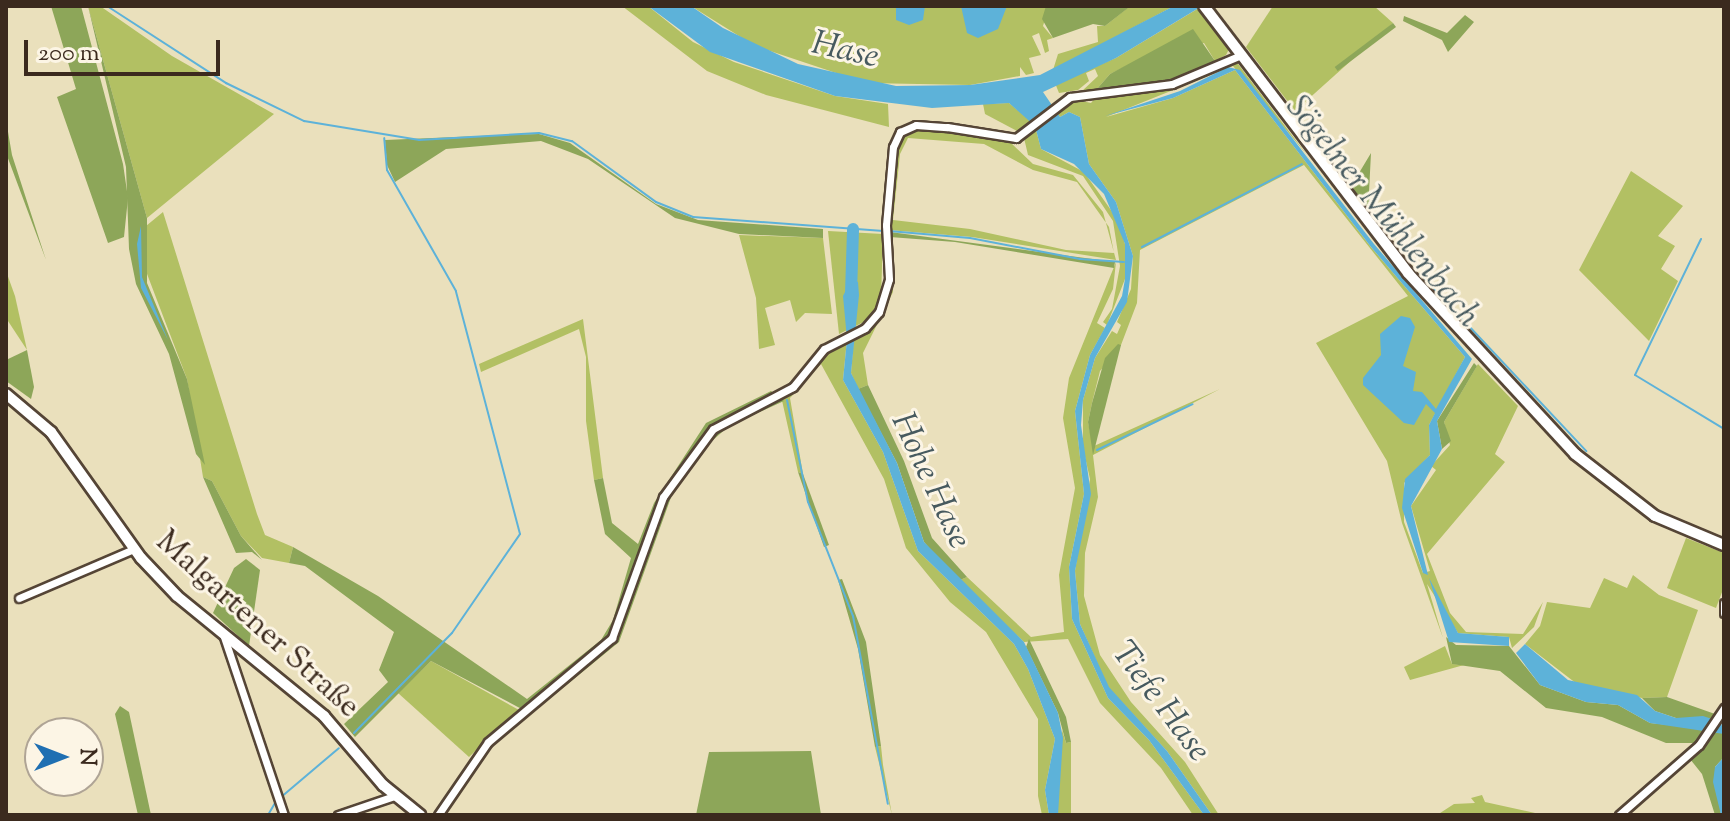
<!DOCTYPE html>
<html>
<head>
<meta charset="utf-8">
<style>
  body { margin:0 }
  #map { position:relative; width:1730px; height:821px; overflow:hidden; background:#eae0bc; font-family:"Sorts Mill Goudy",serif }
  div>[style] { position:absolute }
  .green>* { inset:0; background:#b2c063 }
  .forest>* { inset:0; background:#8da659; transform-origin:0 0 }
  .water>* { inset:0; background:#5db2d9 }
  .stream>* { height:2px; margin:-1px; padding:0 1px; transform-origin:1px; border-radius:1px; background:#5db2d9 }
  .river>* { height:12px; margin:-6px; padding:0 6px; transform-origin:6px; border-radius:6px; background:#5db2d9 }
  .roads { filter:drop-shadow(2px 0 #554536) drop-shadow(-2px 0 #554536) drop-shadow(0 2px #554536) drop-shadow(0 -2px #554536) }
  .street>* { height:7px; margin:-3.5px; padding:0 3.5px; transform-origin:3.5px; border-radius:3.5px; background:#fff }
  .secondary>* { height:10px; margin:-5px; padding:0 5px; transform-origin:5px; border-radius:5px; background:#fff }
  span { translate:-50% -50%; white-space:nowrap; text-align:center; line-height:1.15; -webkit-text-stroke:6px #fcf5e5; paint-order:stroke }
  .street-label { font-size:32px; color:#3b2a1e }
  .water-label { font-size:34px; color:#475a5f; font-style:italic }
  .frame { position:absolute; inset:0; border:8px solid #3b2a1e; pointer-events:none }
  .north { position:absolute; left:24px; top:717px; width:80px; height:80px; box-sizing:border-box; background:#fcf5e5; border:2px solid #afa495; border-radius:50%; rotate:90deg; font-size:22px; font-weight:700; line-height:32px; text-align:center; color:#3b2a1e }
  .north::after { content:''; display:block; margin:auto; width:28px; height:36px; background:#1f6fb2; clip-path:polygon(50% 0,100% 100%,50% 72%,0 100%) }
  .scale { position:absolute; left:24px; top:40px; width:196px; height:36px; box-sizing:border-box; border:4px solid #3b2a1e; border-top:0; padding-left:10px; font-size:24px; line-height:28px; white-space:nowrap; color:#3b2a1e; -webkit-text-stroke:6px #fcf5e5; paint-order:stroke }
</style>
</head>
<body>
<div id="map">
  <div class="green">
    <i style="clip-path:polygon(88px 6px,100px 6px,172px 56px,274px 114px,147px 218px)"></i>
    <i style="clip-path:polygon(622px 6px,648px 6px,693px 42px,734px 62px,835px 96px,888px 104px,889px 127px,766px 95px,707px 71px)"></i>
    <i style="clip-path:polygon(691px 6px,1049px 6px,1043px 26px,1053px 38px,1047px 40px,1049px 51px,1045px 53px,1039px 33px,1032px 36px,1041px 55px,1029px 58px,1034px 73px,1026px 75px,1020px 67px,1020px 76px,970px 85px,866px 83px,755px 46px)"></i>
    <i style="clip-path:polygon(1130px 6px,1174px 6px,1053px 70px,1058px 54px,1098px 42px,1097px 26px,1105px 26px)"></i>
    <i style="clip-path:polygon(1273px 6px,1374px 6px,1393px 23px,1295px 111px,1246px 47px)"></i>
    <i style="clip-path:polygon(1199px 8px,1229px 49px,1226px 55px,1215px 61px,1204px 43px,1143px 58px,1110px 74px,1096px 90px,1081px 92px,1098px 76px,1095px 69px,1086px 73px,1089px 81px,1078px 90px,1059px 93px,1055px 83px,1116px 58px)"></i>
    <i style="clip-path:polygon(1235px 60px,1307px 155px,1233px 66px,1106px 117px,1173px 98px,1235px 70px,1371px 247px,1465px 357px,1429px 425px,1430px 455px,1404px 483px,1404px 522px,1423px 573px,1430px 571px,1411px 506px,1436px 470px,1431px 466px,1450px 445px,1444px 422px,1478px 364px,1518px 406px,1495px 454px,1505px 462px,1427px 554px,1450px 613px,1466px 632px,1523px 634px,1543px 602px,1534px 627px,1512px 648px,1509px 637px,1458px 633px,1427px 584px,1443px 638px,1402px 523px,1387px 461px,1316px 343px,1408px 296px,1304px 165px,1140px 250px,1137px 303px,1121px 345px,1100px 371px,1092px 403px,1088px 422px,1094px 452px,1094px 446px,1220px 389px,1093px 455px,1098px 497px,1085px 553px,1084px 596px,1100px 655px,1131px 702px,1185px 762px,1219px 815px,1212px 815px,1167px 751px,1108px 687px,1080px 624px,1075px 571px,1090px 479px,1083px 448px,1083px 400px,1095px 358px,1112px 331px,1117px 334px,1121px 325px,1117px 322px,1131px 289px,1133px 256px,1116px 202px,1089px 164px,1080px 117px,1069px 112px,1060px 117px,1055px 110px,1077px 100px,1091px 103px,1096px 97px,1171px 87px)"></i>
    <i style="clip-path:polygon(1009px 103px,1032px 122px,1019px 132px,985px 114px,983px 104px)"></i>
    <i style="clip-path:polygon(1035px 126px,1041px 149px,1084px 172px,1118px 220px,1125px 244px,1125px 279px,1107px 325px,1103px 322px,1112px 309px,1120px 266px,1113px 221px,1083px 176px,1028px 155px,1024px 138px)"></i>
    <i style="clip-path:polygon(evenodd,917px 128px,963px 130px,1010px 142px,1033px 164px,1073px 175px,1103px 212px,1116px 260px,972px 237px,889px 230px,895px 149px,903px 134px,917px 128px,908px 138px,984px 144px,1033px 170px,1077px 182px,1109px 227px,1114px 253px,1066px 250px,970px 229px,893px 220px,900px 154px,908px 138px)"></i>
    <i style="clip-path:polygon(1631px 171px,1683px 206px,1658px 236px,1675px 246px,1661px 269px,1678px 281px,1649px 341px,1579px 270px)"></i>
    <i style="clip-path:polygon(163px 212px,257px 514px,265px 535px,293px 547px,289px 563px,262px 558px,241px 536px,212px 481px,203px 477px,187px 379px,144px 266px,146px 226px)"></i>
    <i style="clip-path:polygon(828px 231px,883px 234px,881px 299px,868px 320px,839px 334px)"></i>
    <i style="clip-path:polygon(890px 232px,893px 292px,863px 353px,868px 385px,858px 389px,851px 373px,854px 336px,867px 331px,886px 303px)"></i>
    <i style="clip-path:polygon(739px 235px,823px 238px,832px 314px,805px 313px,796px 322px,790px 300px,765px 308px,775px 345px,759px 349px,756px 298px)"></i>
    <i style="clip-path:polygon(1116px 262px,1113px 289px,1097px 323px,1105px 328px,1090px 355px,1075px 411px,1084px 494px,1069px 567px,1072px 619px,1108px 698px,1149px 740px,1204px 815px,1193px 815px,1161px 768px,1100px 703px,1068px 639px,1024px 642px,958px 581px,967px 577px,1031px 637px,1064px 632px,1059px 575px,1075px 488px,1063px 418px,1069px 378px)"></i>
    <i style="clip-path:polygon(6px 271px,15px 296px,27px 350px,6px 318px)"></i>
    <i style="clip-path:polygon(583px 319px,603px 478px,594px 480px,586px 421px,586px 357px,579px 329px,481px 372px,479px 364px)"></i>
    <i style="clip-path:polygon(847px 339px,843px 380px,883px 452px,918px 551px,1014px 644px,1028px 669px,1055px 739px,1045px 790px,1049px 815px,1042px 815px,1038px 796px,1038px 719px,986px 632px,950px 602px,906px 548px,884px 479px,821px 364px,790px 398px,803px 474px,798px 472px,781px 396px,804px 382px,829px 348px)"></i>
    <i style="clip-path:polygon(1686px 538px,1724px 553px,1724px 587px,1716px 608px,1667px 588px)"></i>
    <i style="clip-path:polygon(1633px 575px,1659px 595px,1698px 610px,1667px 697px,1642px 698px,1577px 684px,1525px 644px,1540px 626px,1547px 602px,1590px 608px,1604px 578px,1627px 588px)"></i>
    <i style="clip-path:polygon(1445px 646px,1452px 664px,1464px 665px,1410px 680px,1404px 667px)"></i>
    <i style="clip-path:polygon(431px 661px,519px 710px,469px 757px,398px 693px)"></i>
    <i style="clip-path:polygon(1062px 730px,1066px 743px,1071px 742px,1071px 815px,1058px 815px,1056px 799px)"></i>
    <i style="clip-path:polygon(881px 746px,883px 765px,892px 815px,875px 747px)"></i>
    <i style="clip-path:polygon(1482px 795px,1485px 802px,1544px 815px,1437px 815px,1454px 804px,1475px 803px,1471px 798px)"></i>
  </div>
  <div class="forest">
    <i style="clip-path:polygon(51px 6px,81px 6px,123px 164px,128px 198px,124px 237px,108px 243px,57px 97px,76px 89px)"></i>
    <i style="clip-path:polygon(88px 6px,147px 218px,147px 283px,187px 379px,205px 465px,196px 454px,169px 354px,136px 284px,129px 249px,126px 167px)"></i>
    <i style="clip-path:polygon(1046px 6px,1126px 6px,1128px 8px,1105px 26px,1093px 24px,1053px 38px,1042px 19px)"></i>
    <i style="clip-path:polygon(1465px 15px,1474px 22px,1448px 52px,1442px 40px,1403px 21px,1404px 16px,1447px 33px)"></i>
    <i style="left:1393px;top:23px;width:5px;height:73px;rotate:53deg"></i>
    <i style="clip-path:polygon(1193px 29px,1215px 61px,1172px 81px,1096px 90px,1110px 74px)"></i>
    <i style="clip-path:polygon(6px 120px,12px 155px,46px 260px,6px 153px)"></i>
    <i style="clip-path:polygon(503px 135px,539px 134px,570px 143px,656px 204px,698px 220px,823px 229px,823px 238px,739px 234px,675px 218px,588px 159px,541px 141px,446px 149px,395px 182px,387px 165px,385px 140px)"></i>
    <i style="clip-path:polygon(1371px 153px,1369px 192px,1375px 213px,1400px 244px,1350px 188px)"></i>
    <i style="clip-path:polygon(890px 232px,1115px 262px,1114px 268px,955px 242px,890px 237px)"></i>
    <i style="clip-path:polygon(1118px 344px,1121px 345px,1093px 455px,1088px 422px,1092px 403px,1105px 358px)"></i>
    <i style="clip-path:polygon(27px 350px,34px 387px,31px 399px,6px 381px,6px 360px)"></i>
    <i style="clip-path:polygon(1474px 363px,1477px 366px,1444px 422px,1451px 441px,1442px 449px,1437px 421px)"></i>
    <i style="clip-path:polygon(868px 385px,904px 461px,932px 538px,967px 577px,958px 581px,924px 542px,897px 463px,858px 389px)"></i>
    <i style="clip-path:polygon(771px 391px,784px 401px,729px 426px,705px 447px,674px 489px,619px 642px,531px 714px,431px 661px,355px 737px,344px 724px,388px 682px,379px 670px,394px 632px,305px 566px,289px 563px,293px 547px,378px 596px,527px 699px,601px 640px,613px 620px,631px 558px,605px 534px,594px 480px,603px 478px,612px 523px,638px 544px,654px 503px,706px 423px)"></i>
    <i style="clip-path:polygon(798px 472px,803px 474px,829px 545px,824px 547px)"></i>
    <i style="clip-path:polygon(203px 477px,212px 481px,241px 536px,262px 560px,252px 552px,236px 553px)"></i>
    <i style="clip-path:polygon(246px 559px,260px 570px,249px 646px,213px 613px,234px 568px)"></i>
    <i style="clip-path:polygon(842px 579px,866px 642px,881px 746px,875px 747px,858px 649px,838px 580px)"></i>
    <i style="clip-path:polygon(1446px 637px,1456px 645px,1509px 646px,1540px 685px,1586px 702px,1618px 705px,1650px 723px,1709px 729px,1696px 743px,1666px 743px,1602px 717px,1546px 708px,1500px 671px,1452px 664px)"></i>
    <i style="clip-path:polygon(1029px 639px,1066px 717px,1071px 742px,1066px 743px,1058px 713px,1026px 647px)"></i>
    <i style="clip-path:polygon(1667px 697px,1715px 714px,1724px 704px,1715px 720px,1676px 718px,1655px 711px,1642px 698px)"></i>
    <i style="clip-path:polygon(120px 706px,129px 712px,151px 815px,138px 815px,115px 714px)"></i>
    <i style="clip-path:polygon(1716px 730px,1724px 734px,1724px 757px,1715px 767px,1721px 815px,1715px 815px,1702px 774px,1690px 759px)"></i>
    <i style="clip-path:polygon(811px 751px,821px 815px,696px 815px,709px 752px)"></i>
  </div>
  <div class="water">
    <i style="clip-path:polygon(648px 6px,691px 6px,723px 28px,798px 64px,896px 86px,970px 85px,1040px 75px,1174px 6px,1202px 6px,1116px 58px,1043px 92px,1060px 117px,1069px 112px,1080px 117px,1089px 164px,1116px 202px,1133px 256px,1127px 302px,1095px 358px,1083px 400px,1081px 425px,1091px 494px,1075px 571px,1080px 624px,1109px 687px,1167px 751px,1212px 815px,1204px 815px,1149px 740px,1108px 698px,1072px 619px,1069px 567px,1084px 494px,1075px 411px,1090px 355px,1122px 296px,1125px 279px,1125px 244px,1104px 194px,1074px 164px,1041px 149px,1035px 126px,1009px 103px,932px 108px,835px 96px,710px 52px)"></i>
    <i style="clip-path:polygon(925px 6px,923px 20px,909px 25px,896px 20px,896px 6px)"></i>
    <i style="clip-path:polygon(961px 6px,1007px 6px,998px 29px,978px 38px,967px 33px)"></i>
    <i style="clip-path:polygon(1228px 67px,1240px 70px,1374px 244px,1472px 359px,1437px 421px,1442px 449px,1411px 506px,1428px 575px,1423px 573px,1402px 508px,1405px 479px,1430px 455px,1429px 425px,1435px 413px,1426px 404px,1414px 425px,1404px 423px,1363px 385px,1363px 378px,1381px 355px,1380px 334px,1401px 316px,1410px 318px,1415px 327px,1403px 366px,1416px 372px,1413px 391px,1422px 392px,1436px 409px,1465px 357px,1371px 247px,1235px 70px,1173px 98px,1105px 116px,1180px 91px)"></i>
    <i style="clip-path:polygon(141px 226px,142px 277px,168px 340px,141px 288px,137px 244px)"></i>
    <i style="clip-path:polygon(851px 280px,858px 282px,859px 295px,851px 373px,897px 463px,924px 542px,1024px 642px,1058px 713px,1063px 738px,1058px 815px,1049px 815px,1045px 790px,1055px 739px,1028px 669px,1014px 644px,918px 551px,883px 452px,843px 380px,847px 339px,843px 296px)"></i>
    <i style="clip-path:polygon(1429px 578px,1458px 633px,1509px 637px,1509px 646px,1449px 642px)"></i>
    <i style="clip-path:polygon(1525px 644px,1568px 680px,1637px 695px,1655px 711px,1676px 718px,1703px 716px,1721px 722px,1724px 734px,1650px 723px,1618px 705px,1586px 702px,1540px 685px,1516px 653px)"></i>
    <i style="clip-path:polygon(1724px 757px,1724px 815px,1721px 815px,1713px 782px,1715px 767px)"></i>
  </div>
  <div class="stream">
    <i style="left:107px;top:6px;width:142px;rotate:32.9deg"></i>
    <i style="left:226px;top:83px;width:87px;rotate:26deg"></i>
    <i style="left:304px;top:121px;width:117px;rotate:9.4deg"></i>
    <i style="left:419px;top:140px;width:120px;rotate:-3.3deg"></i>
    <i style="left:539px;top:133px;width:34px;rotate:14deg"></i>
    <i style="left:572px;top:141px;width:104px;rotate:36deg"></i>
    <i style="left:656px;top:202px;width:40px;rotate:22deg"></i>
    <i style="left:693px;top:217px;width:191px;rotate:4.2deg"></i>
    <i style="left:889px;top:231px;width:81px;rotate:4.9deg"></i>
    <i style="left:970px;top:238px;width:112px;rotate:10.8deg"></i>
    <i style="left:1080px;top:259px;width:44px;rotate:3.9deg"></i>
    <i style="left:1701px;top:239px;width:151px;rotate:115.9deg"></i>
    <i style="left:1635px;top:375px;width:104px;rotate:31.2deg"></i>
    <i style="left:1142px;top:247px;width:180px;rotate:-27.4deg"></i>
    <i style="left:1420px;top:274px;width:243px;rotate:46.8deg"></i>
    <i style="left:787px;top:400px;width:104px;rotate:78.4deg"></i>
    <i style="left:808px;top:502px;width:123px;rotate:68.5deg"></i>
    <i style="left:853px;top:616px;width:191px;rotate:79.5deg"></i>
    <i style="left:1097px;top:450px;width:106px;rotate:-25.6deg"></i>
    <i style="left:354px;top:733px;width:140px;rotate:-45.6deg"></i>
    <i style="left:452px;top:633px;width:120px;rotate:-55.5deg"></i>
    <i style="left:520px;top:534px;width:251px;rotate:-104.8deg"></i>
    <i style="left:456px;top:291px;width:139px;rotate:-119.7deg"></i>
    <i style="left:387px;top:170px;width:32px;rotate:-95deg"></i>
    <i style="left:280px;top:798px;width:77px;rotate:-40.3deg"></i>
    <i style="left:268px;top:815px;width:14px;rotate:-60deg"></i>
  </div>
  <div class="river">
    <i style="left:851px;top:294px;width:65px;rotate:-88.2deg"></i>
  </div>
  <div class="roads">
    <div class="street">
      <i style="left:19px;top:598px;width:125px;rotate:-23.1deg"></i>
      <i style="left:1724px;top:603px;width:10px;rotate:90deg"></i>
      <i style="left:224px;top:637px;width:188px;rotate:71.4deg"></i>
      <i style="left:338px;top:815px;width:59px;rotate:-18.7deg"></i>
      <i style="left:438px;top:815px;width:88px;rotate:-55.6deg"></i>
      <i style="left:488px;top:742px;width:162px;rotate:-40deg"></i>
      <i style="left:612px;top:638px;width:150px;rotate:-70.1deg"></i>
      <i style="left:663px;top:497px;width:84px;rotate:-53.7deg"></i>
      <i style="left:713px;top:429px;width:90px;rotate:-27.7deg"></i>
      <i style="left:793px;top:387px;width:49px;rotate:-50.8deg"></i>
      <i style="left:824px;top:349px;width:46px;rotate:-27.1deg"></i>
      <i style="left:865px;top:328px;width:21px;rotate:-49deg"></i>
      <i style="left:879px;top:312px;width:34px;rotate:-73deg"></i>
      <i style="left:889px;top:279px;width:54px;rotate:-93.2deg"></i>
      <i style="left:886px;top:225px;width:78px;rotate:-84.9deg"></i>
      <i style="left:893px;top:147px;width:17px;rotate:-65deg"></i>
      <i style="left:900px;top:132px;width:17px;rotate:-24deg"></i>
      <i style="left:916px;top:125px;width:31px;rotate:4deg"></i>
      <i style="left:947px;top:127px;width:70px;rotate:9.1deg"></i>
      <i style="left:1016px;top:138px;width:68px;rotate:-37.2deg"></i>
      <i style="left:1070px;top:97px;width:103px;rotate:-7.3deg"></i>
      <i style="left:1172px;top:84px;width:75px;rotate:-22.8deg"></i>
      <i style="left:1619px;top:815px;width:106px;rotate:-41.2deg"></i>
      <i style="left:1699px;top:745px;width:45px;rotate:-56deg"></i>
    </div>
    <div class="secondary">
      <i style="left:1204px;top:6px;width:336px;rotate:52.6deg"></i>
      <i style="left:1408px;top:273px;width:246px;rotate:47.3deg"></i>
      <i style="left:1575px;top:454px;width:101px;rotate:37.8deg"></i>
      <i style="left:1655px;top:516px;width:75px;rotate:22.8deg"></i>
      <i style="left:6px;top:394px;width:59px;rotate:40.2deg"></i>
      <i style="left:51px;top:432px;width:155px;rotate:54.5deg"></i>
      <i style="left:141px;top:558px;width:52px;rotate:46.5deg"></i>
      <i style="left:177px;top:596px;width:190px;rotate:39.2deg"></i>
      <i style="left:324px;top:716px;width:91px;rotate:49.5deg"></i>
      <i style="left:383px;top:785px;width:48px;rotate:39deg"></i>
    </div>
  </div>
  <div class="street-label">
    <span style="left:257px;top:625px;rotate:42deg">Malgartener Straße</span>
  </div>
  <div class="water-label">
    <span style="left:845px;top:51px;rotate:13deg">Hase</span>
    <span style="left:1382px;top:212px;rotate:51deg">Sögelner Mühlenbach</span>
    <span style="left:930px;top:481px;rotate:65deg">Hohe Hase</span>
    <span style="left:1160px;top:702px;rotate:53deg">Tiefe Hase</span>
  </div>
  <div class="frame"></div>
  <div class="north">N</div>
  <div class="scale">200 m</div>
</div>
</body>
</html>
